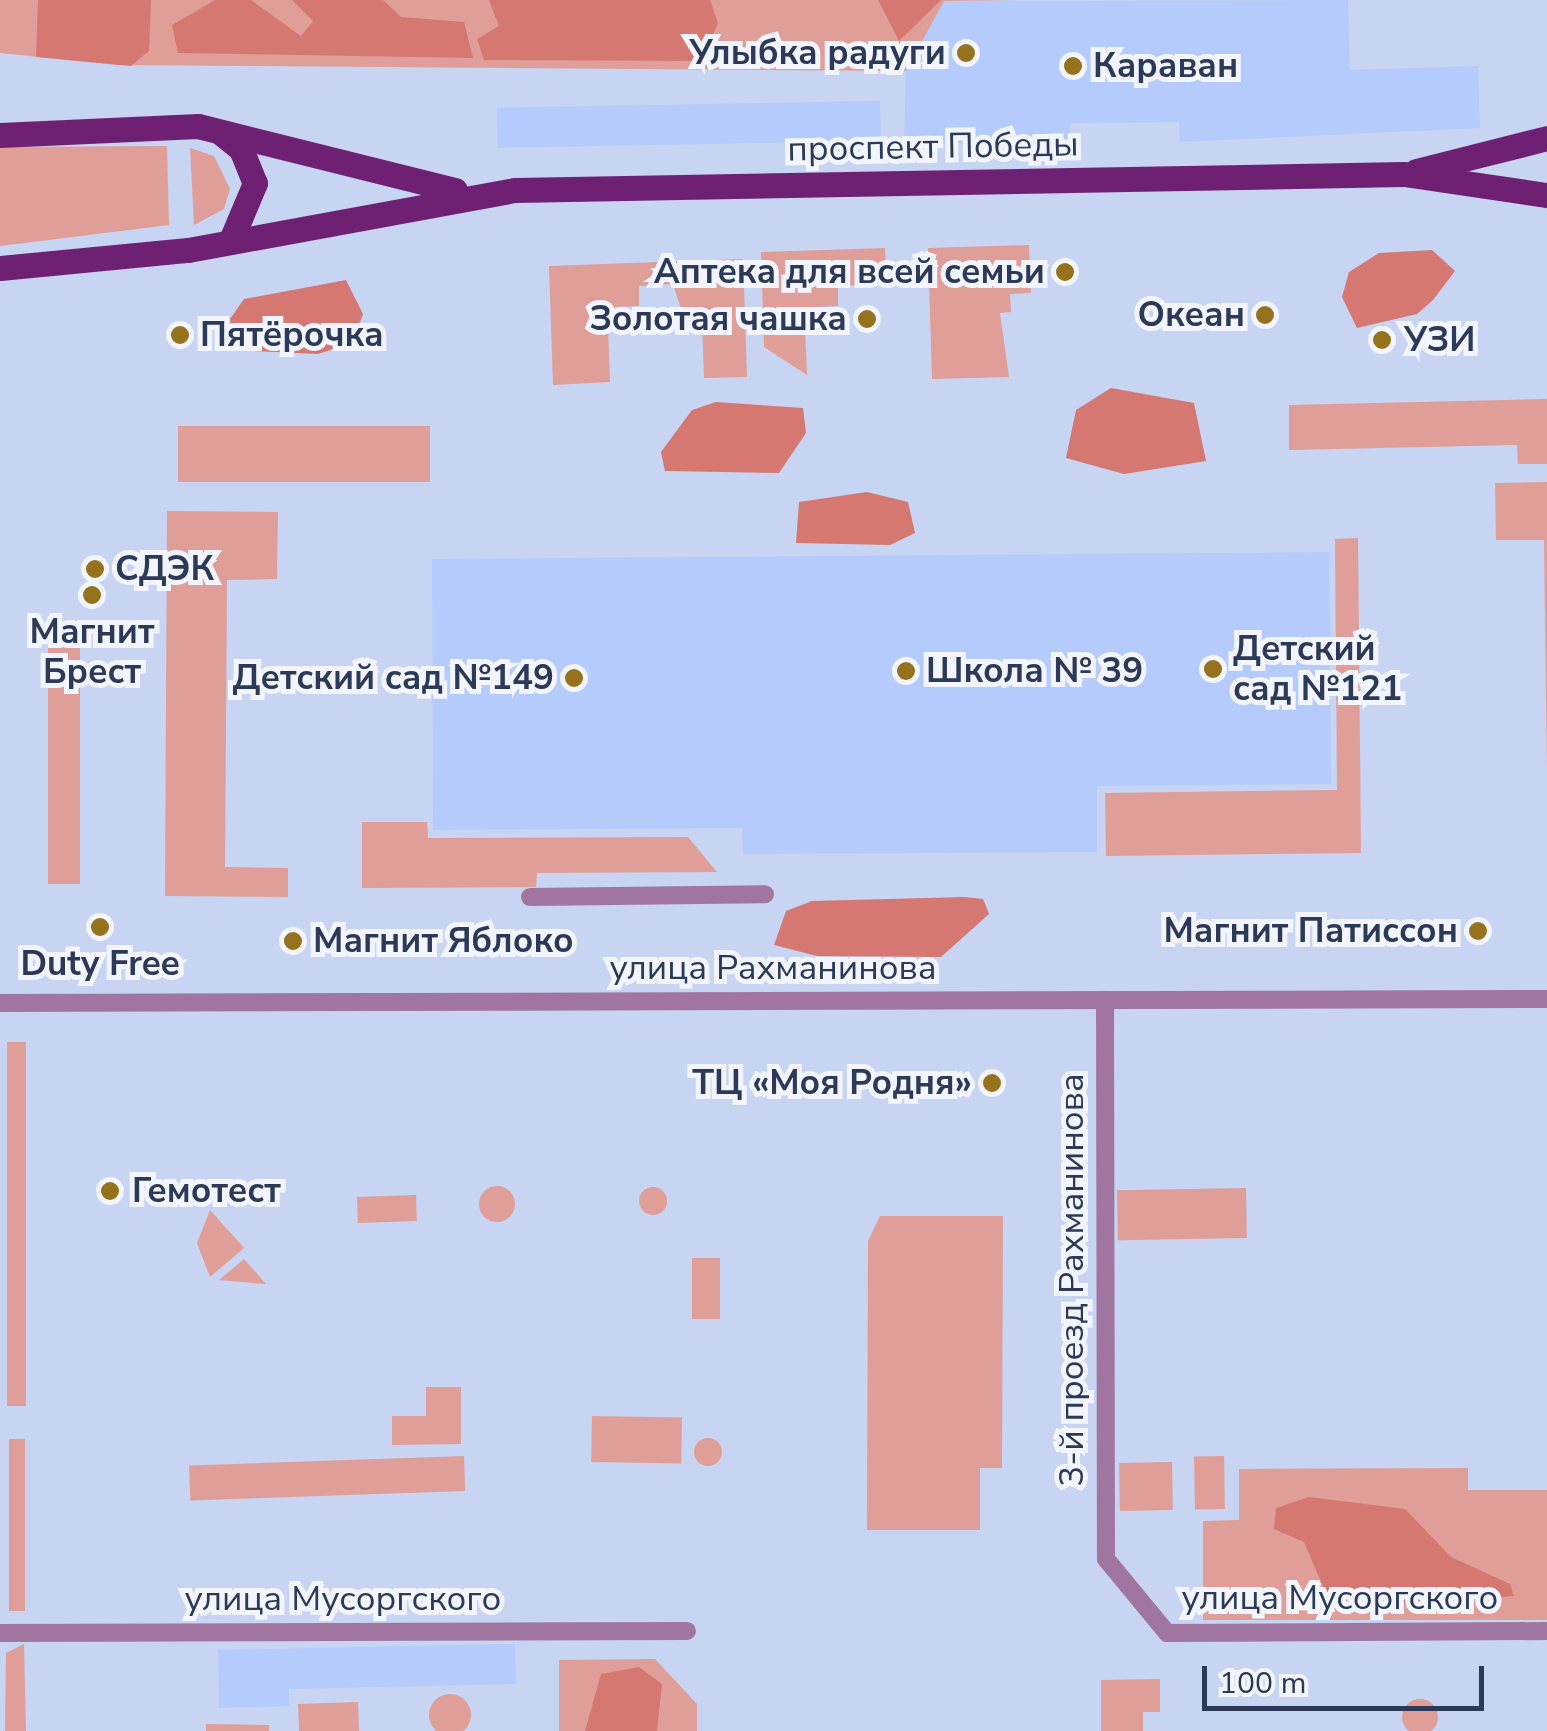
<!DOCTYPE html>
<html>
<head>
<meta charset="utf-8">
<style>
  body { margin:0 }
  #map { position:relative; width:1547px; height:1731px; overflow:hidden; background:#c7d4f2; font-family:"Nunito Sans",sans-serif }
  div>[style] { position:absolute }
  .built>* { inset:0; background:#b5cbfb; transform-origin:0 0 }
  .green>* { inset:0; background:#df9e98; transform-origin:0 0 }
  .round { border-radius:50% }
  .forest>* { inset:0; background:#d47871 }
  .street>* { height:18px; margin:-9px; padding:0 9px; transform-origin:9px; border-radius:9px; background:#a076a1 }
  .primary>* { height:25px; margin:-12.5px; padding:0 12.5px; transform-origin:12.5px; border-radius:12.5px; background:#6e2173 }
  .dots>* { width:28px; height:28px; translate:-50% -50%; box-sizing:border-box; border:5px solid #f2f5fd; border-radius:50% }
  span { translate:-50% -50%; white-space:nowrap; text-align:center; line-height:1.15; -webkit-text-stroke:10px #f2f5fd; paint-order:stroke }
  .poi-label { font-size:35px; color:#2d3a57; font-weight:700 }
  .right { translate:-100% -50%; text-align:right }
  .left { translate:0 -50%; text-align:left }
  .street-label { font-size:35px; color:#2d3a57 }
  .scale { position:absolute; left:1202px; top:1666px; width:282px; height:45px; box-sizing:border-box; border:5px solid #2d3a57; border-top:0; padding-left:12px; font-size:30px; line-height:35px; white-space:nowrap; color:#2d3a57; -webkit-text-stroke:8px #f2f5fd; paint-order:stroke }
</style>
</head>
<body>
<div id="map">
  <div class="built">
    <i style="clip-path:polygon(1348px 0,1350px 70px,1478px 66px,1480px 128px,1180px 142px,1179px 122px,1071px 123px,1068px 140px,904px 145px,906px 71px,944px 1px)"></i>
    <i style="left:880px;top:101px;width:40px;height:383px;rotate:89deg"></i>
    <i style="clip-path:polygon(1329px 552px,1331px 784px,1097px 786px,1097px 852px,743px 854px,742px 828px,433px 830px,432px 559px)"></i>
    <i style="clip-path:polygon(515px 1644px,516px 1684px,289px 1689px,289px 1706px,219px 1708px,218px 1650px)"></i>
  </div>
  <div class="green">
    <i style="clip-path:polygon(0 0,1025px 0,944px 1px,906px 71px,118px 65px,0 53px)"></i>
    <i style="clip-path:polygon(167px 146px,169px 225px,0 246px,0 147px)"></i>
    <i style="clip-path:polygon(190px 148px,214px 156px,230px 189px,224px 209px,194px 225px)"></i>
    <i style="clip-path:polygon(1029px 245px,1031px 293px,1010px 294px,1011px 312px,1000px 313px,1009px 377px,932px 379px,928px 248px)"></i>
    <i style="clip-path:polygon(885px 248px,886px 284px,838px 286px,838px 306px,815px 307px,816px 326px,805px 327px,807px 375px,764px 347px,761px 252px)"></i>
    <i style="clip-path:polygon(743px 259px,747px 377px,704px 378px,702px 321px,685px 321px,673px 284px,639px 286px,639px 306px,615px 307px,608px 325px,610px 382px,553px 385px,549px 266px)"></i>
    <i style="clip-path:polygon(1547px 399px,1547px 464px,1518px 464px,1517px 445px,1289px 450px,1289px 405px)"></i>
    <i style="left:430px;top:426px;width:56px;height:252px;rotate:90deg"></i>
    <i style="clip-path:polygon(1547px 482px,1547px 773px,1544px 540px,1496px 540px,1495px 483px)"></i>
    <i style="clip-path:polygon(167px 511px,278px 512px,277px 579px,227px 580px,225px 867px,288px 868px,288px 897px,165px 896px)"></i>
    <i style="clip-path:polygon(1358px 538px,1361px 853px,1106px 856px,1105px 793px,1337px 790px,1335px 539px)"></i>
    <i style="left:48px;top:634px;width:32px;height:250px"></i>
    <i style="clip-path:polygon(362px 822px,427px 822px,428px 838px,688px 837px,717px 872px,537px 873px,536px 887px,362px 888px)"></i>
    <i style="left:7px;top:1042px;width:19px;height:364px"></i>
    <i class="round" style="left:479px;top:1186px;width:36px;height:36px"></i>
    <i class="round" style="left:639px;top:1187px;width:28px;height:28px"></i>
    <i style="left:1246px;top:1188px;width:50px;height:129px;rotate:89deg"></i>
    <i style="left:416px;top:1195px;width:26px;height:59px;rotate:88deg"></i>
    <i style="clip-path:polygon(210px 1210px,244px 1248px,210px 1277px,197px 1243px)"></i>
    <i style="clip-path:polygon(880px 1216px,1003px 1216px,1002px 1468px,980px 1468px,980px 1530px,867px 1530px,868px 1241px)"></i>
    <i style="left:692px;top:1258px;width:28px;height:61px"></i>
    <i style="clip-path:polygon(244px 1259px,266px 1284px,219px 1280px)"></i>
    <i style="clip-path:polygon(426px 1387px,461px 1387px,461px 1444px,392px 1445px,392px 1416px,426px 1416px)"></i>
    <i style="left:592px;top:1416px;width:90px;height:46px;rotate:1deg"></i>
    <i class="round" style="left:694px;top:1438px;width:28px;height:28px"></i>
    <i style="left:9px;top:1439px;width:16px;height:172px"></i>
    <i style="left:464px;top:1456px;width:35px;height:275px;rotate:88deg"></i>
    <i style="left:1224px;top:1456px;width:53px;height:30px;rotate:89deg"></i>
    <i style="left:1172px;top:1462px;width:48px;height:53px;rotate:89deg"></i>
    <i style="clip-path:polygon(1468px 1468px,1468px 1490px,1547px 1490px,1547px 1620px,1203px 1620px,1203px 1521px,1239px 1520px,1239px 1469px)"></i>
    <i style="clip-path:polygon(24px 1644px,26px 1731px,5px 1731px,6px 1653px)"></i>
    <i style="clip-path:polygon(655px 1659px,697px 1704px,697px 1731px,559px 1731px,559px 1660px)"></i>
    <i style="clip-path:polygon(1160px 1679px,1160px 1712px,1143px 1712px,1143px 1731px,1101px 1731px,1101px 1680px)"></i>
    <i class="round" style="left:429px;top:1694px;width:42px;height:42px"></i>
    <i class="round" style="left:1402px;top:1699px;width:36px;height:36px"></i>
    <i style="left:358px;top:1702px;width:29px;height:60px;rotate:88deg"></i>
    <i style="clip-path:polygon(206px 1724px,269px 1725px,269px 1731px,206px 1731px)"></i>
  </div>
  <div class="forest">
    <i style="clip-path:polygon(38px 0,151px 0,149px 51px,131px 66px,36px 57px)"></i>
    <i style="clip-path:polygon(215px 0,251px 0,301px 36px,313px 21px,292px 0,383px 0,401px 17px,464px 22px,473px 58px,178px 53px,172px 25px)"></i>
    <i style="clip-path:polygon(489px 0,710px 0,718px 23px,702px 61px,484px 60px,477px 39px,499px 26px)"></i>
    <i style="clip-path:polygon(878px 0,941px 0,899px 41px)"></i>
    <i style="clip-path:polygon(1432px 250px,1455px 271px,1433px 300px,1417px 314px,1357px 328px,1342px 297px,1349px 272px,1379px 253px)"></i>
    <i style="clip-path:polygon(346px 280px,363px 314px,352px 343px,318px 354px,236px 350px,230px 319px,244px 299px)"></i>
    <i style="clip-path:polygon(1111px 388px,1194px 403px,1206px 461px,1124px 474px,1066px 458px,1076px 410px)"></i>
    <i style="clip-path:polygon(716px 402px,803px 408px,806px 433px,779px 473px,665px 471px,661px 452px,692px 410px)"></i>
    <i style="clip-path:polygon(867px 492px,908px 502px,915px 533px,890px 545px,796px 543px,799px 502px)"></i>
    <i style="clip-path:polygon(965px 897px,983px 899px,989px 914px,941px 957px,817px 956px,774px 945px,786px 911px,812px 901px)"></i>
    <i style="clip-path:polygon(1309px 1497px,1405px 1509px,1451px 1557px,1510px 1584px,1514px 1596px,1414px 1605px,1328px 1598px,1304px 1542px,1274px 1529px,1276px 1508px)"></i>
    <i style="clip-path:polygon(639px 1667px,662px 1684px,657px 1731px,585px 1731px,601px 1674px)"></i>
  </div>
  <div class="street">
    <i style="left:530px;top:897px;width:235px;rotate:-0.7deg"></i>
    <i style="left:1105px;top:1000px;width:559px;rotate:89.9deg"></i>
    <i style="left:1106px;top:1559px;width:96px;rotate:50.5deg"></i>
    <i style="left:1167px;top:1633px;width:380px;rotate:-0.3deg"></i>
    <i style="left:0;top:1003px;width:1547px;rotate:-0.15deg"></i>
    <i style="left:0;top:1633px;width:687px;rotate:-0.17deg"></i>
  </div>
  <div class="primary">
    <i style="left:221px;top:133px;width:26px;rotate:39deg"></i>
    <i style="left:241px;top:149px;width:37px;rotate:68deg"></i>
    <i style="left:255px;top:183px;width:62px;rotate:112.8deg"></i>
    <i style="left:0;top:135px;width:198px;rotate:-2.6deg"></i>
    <i style="left:198px;top:126px;width:265px;rotate:14deg"></i>
    <i style="left:1416px;top:171px;width:135px;rotate:-14.1deg"></i>
    <i style="left:0;top:268px;width:189px;rotate:-5.5deg"></i>
    <i style="left:188px;top:250px;width:332px;rotate:-10.4deg"></i>
    <i style="left:515px;top:190px;width:889px;rotate:-1.03deg"></i>
    <i style="left:1404px;top:174px;width:145px;rotate:8.4deg"></i>
  </div>
  <div class="dots">
    <i style="left:966px;top:53px;background:#95721b"></i>
    <i style="left:1073px;top:66px;background:#95721b"></i>
    <i style="left:1065px;top:272px;background:#95721b"></i>
    <i style="left:1265px;top:315px;background:#95721b"></i>
    <i style="left:867px;top:319px;background:#95721b"></i>
    <i style="left:180px;top:335px;background:#95721b"></i>
    <i style="left:1382px;top:340px;background:#95721b"></i>
    <i style="left:95px;top:569px;background:#95721b"></i>
    <i style="left:92px;top:595px;background:#95721b"></i>
    <i style="left:1213px;top:669px;background:#95721b"></i>
    <i style="left:906px;top:671px;background:#95721b"></i>
    <i style="left:574px;top:678px;background:#95721b"></i>
    <i style="left:100px;top:927px;background:#95721b"></i>
    <i style="left:1478px;top:931px;background:#95721b"></i>
    <i style="left:293px;top:941px;background:#95721b"></i>
    <i style="left:992px;top:1083px;background:#95721b"></i>
    <i style="left:110px;top:1191px;background:#95721b"></i>
  </div>
  <div class="poi-label">
    <span class="right" style="left:946px;top:53px">Улыбка радуги</span>
    <span class="left" style="left:1093px;top:66px">Караван</span>
    <span class="right" style="left:1045px;top:272px">Аптека для всей семьи</span>
    <span class="right" style="left:1245px;top:315px">Океан</span>
    <span class="right" style="left:847px;top:319px">Золотая чашка</span>
    <span class="left" style="left:200px;top:335px">Пятёрочка</span>
    <span class="left" style="left:1404px;top:340px">УЗИ</span>
    <span class="left" style="left:115px;top:569px">СДЭК</span>
    <span style="left:92px;top:652px">Магнит<br>Брест</span>
    <span class="left" style="left:1233px;top:669px">Детский<br>сад №121</span>
    <span class="left" style="left:926px;top:671px">Школа № 39</span>
    <span class="right" style="left:554px;top:678px">Детский сад №149</span>
    <span class="right" style="left:1458px;top:931px">Магнит Патиссон</span>
    <span class="left" style="left:313px;top:941px">Магнит Яблоко</span>
    <span style="left:100px;top:964px">Duty Free</span>
    <span class="right" style="left:972px;top:1083px">ТЦ «Моя Родня»</span>
    <span class="left" style="left:132px;top:1191px">Гемотест</span>
  </div>
  <div class="street-label">
    <span style="left:933px;top:147px;rotate:-1deg">проспект Победы</span>
    <span style="left:773px;top:968px">улица Рахманинова</span>
    <span style="left:1072px;top:1280px;rotate:-90deg">3-й проезд Рахманинова</span>
    <span style="left:1340px;top:1598px">улица Мусоргского</span>
    <span style="left:343px;top:1599px">улица Мусоргского</span>
  </div>
  <div class="scale">100 m</div>
</div>
</body>
</html>
